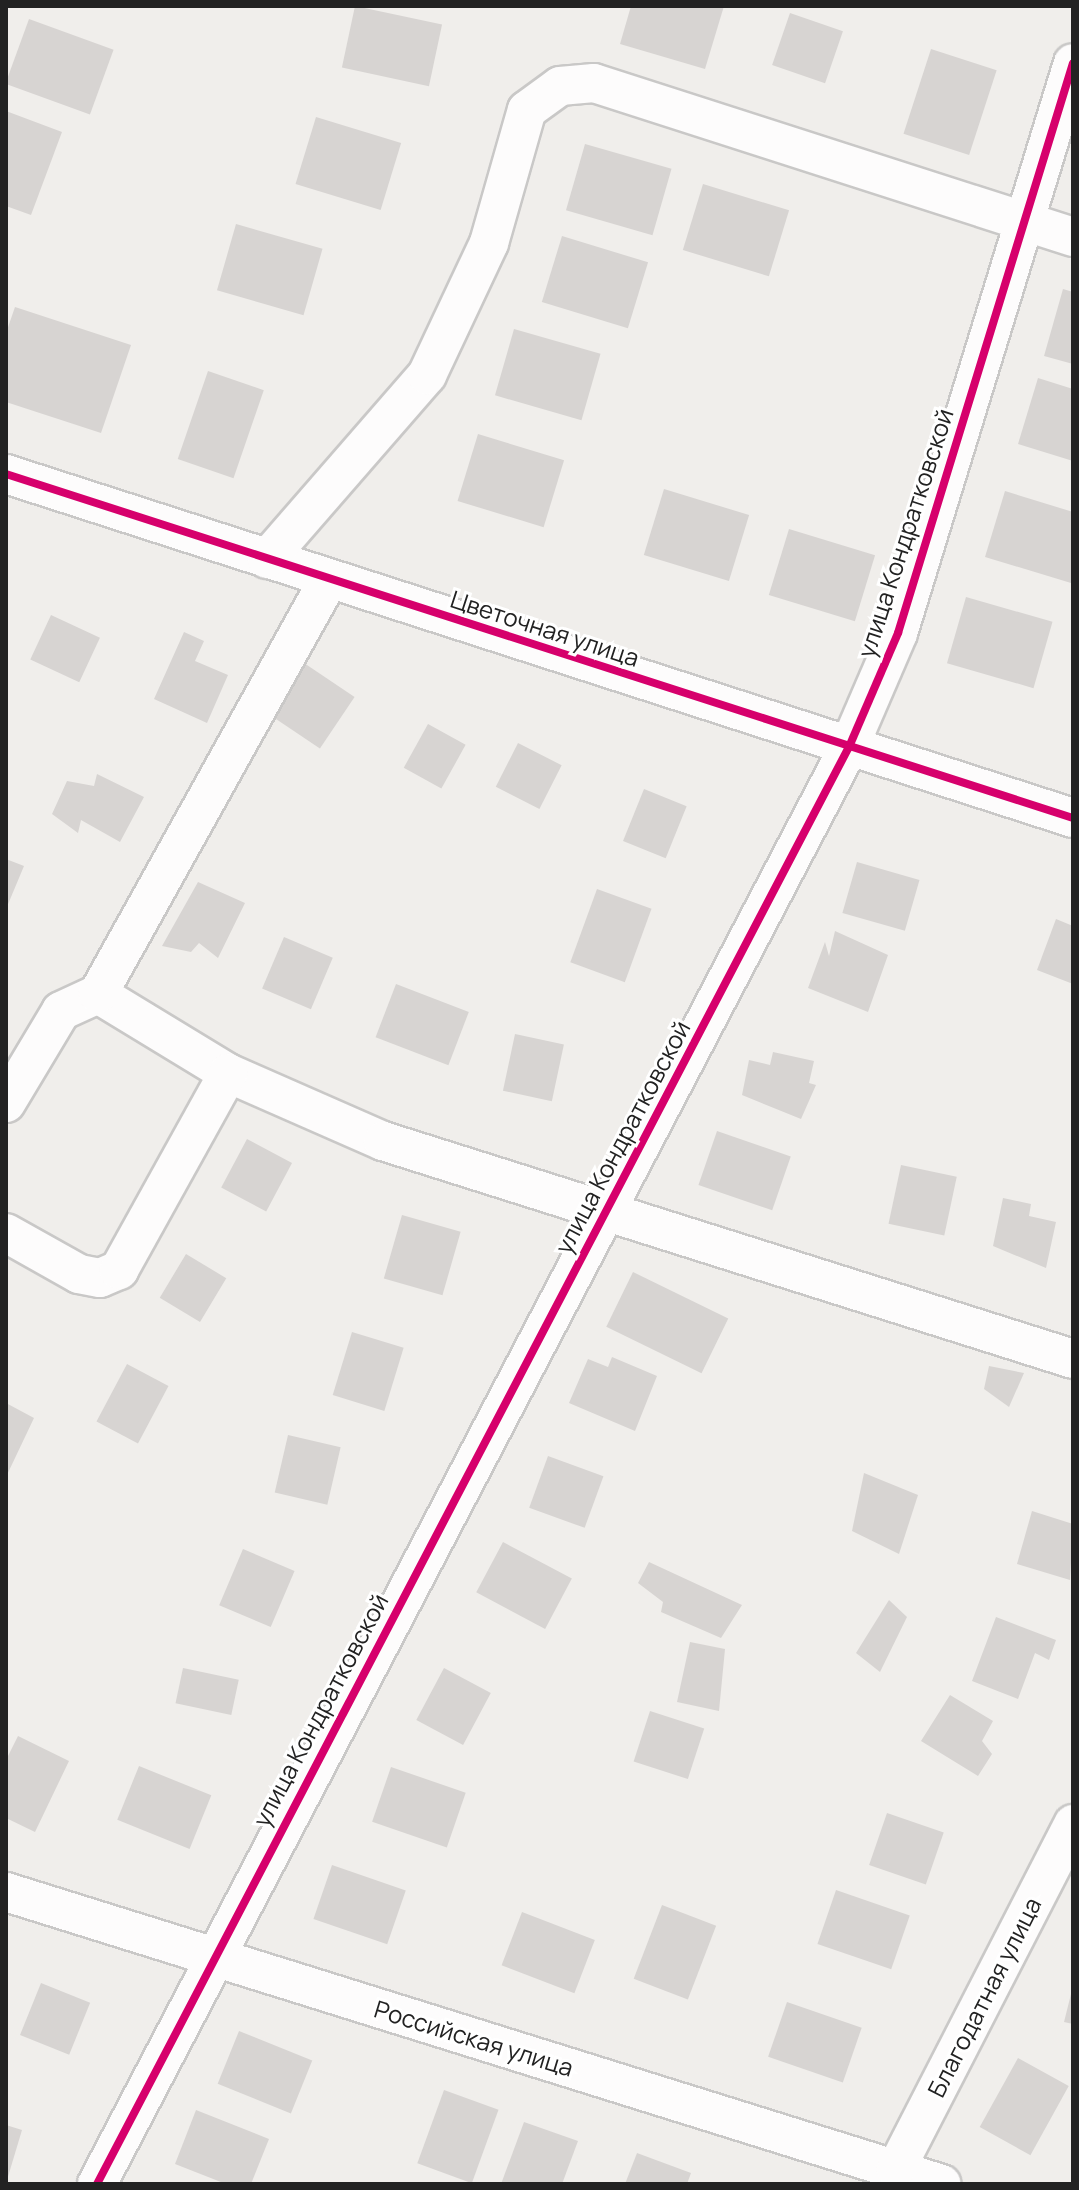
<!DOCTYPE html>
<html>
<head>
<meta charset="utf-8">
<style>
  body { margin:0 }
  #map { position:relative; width:1079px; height:2190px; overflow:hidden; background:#f0eeeb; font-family:Manrope,sans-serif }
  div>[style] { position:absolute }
  .building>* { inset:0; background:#d7d4d2; transform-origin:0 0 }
  .roads { filter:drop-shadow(2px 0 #c9c8c7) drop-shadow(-2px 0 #c9c8c7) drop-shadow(0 2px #c9c8c7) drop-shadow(0 -2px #c9c8c7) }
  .minor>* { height:38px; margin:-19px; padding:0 19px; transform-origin:19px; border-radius:19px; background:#fdfcfc }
  .cycleway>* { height:8px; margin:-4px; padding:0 4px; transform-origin:4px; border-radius:4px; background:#d6006c }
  span { translate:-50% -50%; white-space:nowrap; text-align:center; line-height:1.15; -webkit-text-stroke:6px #fff; paint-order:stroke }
  .street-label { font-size:24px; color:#222 }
  .frame { position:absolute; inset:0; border:8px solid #222; pointer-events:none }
</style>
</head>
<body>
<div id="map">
  <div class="building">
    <i style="left:355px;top:6px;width:89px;height:63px;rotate:12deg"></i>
    <i style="clip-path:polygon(631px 6px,724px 6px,705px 69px,620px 44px)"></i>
    <i style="left:790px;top:13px;width:56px;height:55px;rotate:19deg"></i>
    <i style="left:29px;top:19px;width:90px;height:69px;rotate:20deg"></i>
    <i style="left:931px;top:49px;width:69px;height:89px;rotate:18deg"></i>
    <i style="clip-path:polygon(6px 111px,62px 132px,31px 215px,6px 206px)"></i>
    <i style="left:316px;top:117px;width:89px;height:70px;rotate:17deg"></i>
    <i style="left:585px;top:144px;width:90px;height:69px;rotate:16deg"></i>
    <i style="left:703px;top:184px;width:90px;height:69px;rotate:17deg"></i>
    <i style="left:236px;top:224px;width:90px;height:69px;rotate:16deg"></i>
    <i style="left:562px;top:236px;width:90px;height:69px;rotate:17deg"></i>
    <i style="clip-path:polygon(1063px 289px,1073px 292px,1073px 364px,1044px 356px)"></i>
    <i style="clip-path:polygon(15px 307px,131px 345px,101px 433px,6px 402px,6px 333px)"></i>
    <i style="left:514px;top:329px;width:90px;height:69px;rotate:16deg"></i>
    <i style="left:208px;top:371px;width:59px;height:93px;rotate:19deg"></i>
    <i style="clip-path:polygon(1038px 378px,1073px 389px,1073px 461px,1018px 444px)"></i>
    <i style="left:478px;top:434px;width:90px;height:70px;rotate:17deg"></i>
    <i style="left:664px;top:489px;width:89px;height:69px;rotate:17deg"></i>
    <i style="clip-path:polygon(1005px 491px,1073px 512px,1071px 583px,985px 557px)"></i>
    <i style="left:789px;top:529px;width:90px;height:69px;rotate:17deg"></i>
    <i style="left:966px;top:597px;width:90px;height:69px;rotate:16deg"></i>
    <i style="left:51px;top:615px;width:54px;height:49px;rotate:25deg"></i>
    <i style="clip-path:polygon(184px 632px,204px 641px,195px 661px,228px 675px,207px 723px,154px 699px)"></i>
    <i style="left:304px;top:663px;width:61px;height:62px;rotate:34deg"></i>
    <i style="left:428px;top:724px;width:43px;height:50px;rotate:29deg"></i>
    <i style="left:518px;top:743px;width:49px;height:49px;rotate:27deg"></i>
    <i style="clip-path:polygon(97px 774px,144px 797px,120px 842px,81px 820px,78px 833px,52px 814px,67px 781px,94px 786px)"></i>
    <i style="left:644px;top:789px;width:46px;height:56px;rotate:22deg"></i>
    <i style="clip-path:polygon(6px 859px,24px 866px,6px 909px)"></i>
    <i style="left:857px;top:862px;width:65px;height:53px;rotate:16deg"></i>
    <i style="clip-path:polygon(198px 882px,245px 903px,218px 958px,199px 943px,191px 952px,162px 946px)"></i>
    <i style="left:597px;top:889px;width:58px;height:78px;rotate:20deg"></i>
    <i style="clip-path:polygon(1056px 919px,1073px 926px,1073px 984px,1037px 970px)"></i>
    <i style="clip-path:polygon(835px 931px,888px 955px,868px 1012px,808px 988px,825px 942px,829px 956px)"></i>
    <i style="left:284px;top:937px;width:53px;height:56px;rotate:23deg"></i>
    <i style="left:396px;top:984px;width:78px;height:57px;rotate:21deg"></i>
    <i style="left:515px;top:1034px;width:50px;height:58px;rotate:12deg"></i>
    <i style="clip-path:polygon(773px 1052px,814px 1061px,809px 1083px,816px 1085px,801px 1119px,742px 1095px,749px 1060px,770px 1065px)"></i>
    <i style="left:717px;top:1131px;width:78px;height:57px;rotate:19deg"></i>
    <i style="left:247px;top:1139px;width:51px;height:55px;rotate:28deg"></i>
    <i style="left:901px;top:1165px;width:57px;height:60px;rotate:12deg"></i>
    <i style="clip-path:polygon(1003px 1198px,1031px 1204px,1029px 1216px,1056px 1222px,1046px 1268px,993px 1246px)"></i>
    <i style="left:402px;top:1215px;width:61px;height:66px;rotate:16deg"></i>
    <i style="left:186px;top:1254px;width:47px;height:51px;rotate:31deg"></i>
    <i style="left:633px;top:1272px;width:106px;height:61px;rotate:26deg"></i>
    <i style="left:352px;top:1332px;width:54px;height:66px;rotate:17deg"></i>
    <i style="clip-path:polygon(612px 1357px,657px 1376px,635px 1431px,569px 1403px,588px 1359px,608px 1367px)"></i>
    <i style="left:127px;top:1364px;width:47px;height:65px;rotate:28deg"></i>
    <i style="clip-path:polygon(989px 1366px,1024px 1373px,1009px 1407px,984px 1389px)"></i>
    <i style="clip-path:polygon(6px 1403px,34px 1418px,6px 1477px)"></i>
    <i style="left:288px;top:1435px;width:54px;height:59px;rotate:13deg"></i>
    <i style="left:548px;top:1456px;width:59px;height:55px;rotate:20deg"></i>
    <i style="clip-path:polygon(864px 1473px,918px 1495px,899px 1554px,852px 1531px)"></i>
    <i style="clip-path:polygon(1032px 1511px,1073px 1524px,1070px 1580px,1017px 1564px)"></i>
    <i style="left:503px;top:1542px;width:78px;height:57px;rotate:28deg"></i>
    <i style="left:243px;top:1549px;width:56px;height:61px;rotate:23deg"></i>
    <i style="clip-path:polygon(649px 1562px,742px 1605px,721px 1638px,661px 1612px,663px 1602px,638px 1583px)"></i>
    <i style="clip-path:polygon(889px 1600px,907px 1617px,880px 1672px,856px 1653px)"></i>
    <i style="clip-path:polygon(996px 1617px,1056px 1640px,1049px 1660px,1035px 1653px,1018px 1699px,972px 1681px)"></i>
    <i style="clip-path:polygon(690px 1642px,725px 1649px,719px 1711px,677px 1702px)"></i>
    <i style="left:183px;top:1668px;width:57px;height:36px;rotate:12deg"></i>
    <i style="left:444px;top:1668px;width:53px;height:59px;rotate:28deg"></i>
    <i style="clip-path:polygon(950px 1695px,993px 1721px,982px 1741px,992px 1754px,978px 1776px,921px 1741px)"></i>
    <i style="left:650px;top:1711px;width:57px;height:53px;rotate:18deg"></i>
    <i style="clip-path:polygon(18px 1736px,69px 1761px,35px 1832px,6px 1818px,6px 1760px)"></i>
    <i style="left:139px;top:1766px;width:78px;height:58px;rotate:22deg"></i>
    <i style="left:391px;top:1767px;width:79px;height:58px;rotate:19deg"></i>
    <i style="left:887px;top:1813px;width:60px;height:55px;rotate:19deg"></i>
    <i style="left:332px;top:1865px;width:78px;height:57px;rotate:19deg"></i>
    <i style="left:836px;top:1890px;width:78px;height:57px;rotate:19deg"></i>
    <i style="left:662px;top:1905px;width:58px;height:79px;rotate:21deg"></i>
    <i style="left:522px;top:1912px;width:78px;height:57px;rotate:21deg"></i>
    <i style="left:41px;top:1983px;width:53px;height:56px;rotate:22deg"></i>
    <i style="clip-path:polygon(1072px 1990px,1073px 1990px,1073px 2024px,1064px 2022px)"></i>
    <i style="left:787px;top:2002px;width:79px;height:58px;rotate:19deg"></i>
    <i style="left:239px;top:2031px;width:79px;height:57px;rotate:22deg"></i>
    <i style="left:1018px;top:2058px;width:58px;height:79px;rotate:29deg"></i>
    <i style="left:444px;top:2090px;width:58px;height:78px;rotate:20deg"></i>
    <i style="clip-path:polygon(196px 2110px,269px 2139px,251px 2184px,226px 2184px,175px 2164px)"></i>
    <i style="clip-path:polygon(524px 2122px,578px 2141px,562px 2184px,501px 2184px)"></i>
    <i style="clip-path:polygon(6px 2125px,22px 2130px,7px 2180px,6px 2180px)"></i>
    <i style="clip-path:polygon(637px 2153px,691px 2173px,687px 2184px,625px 2184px)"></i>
  </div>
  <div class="roads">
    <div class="minor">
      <i style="left:6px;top:474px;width:1121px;rotate:17.87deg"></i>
      <i style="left:267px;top:559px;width:244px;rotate:-49deg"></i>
      <i style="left:427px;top:375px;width:146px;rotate:-64.8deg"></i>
      <i style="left:489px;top:243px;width:138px;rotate:-74.1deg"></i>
      <i style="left:527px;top:110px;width:41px;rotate:-36deg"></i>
      <i style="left:560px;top:86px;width:34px;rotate:-5deg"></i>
      <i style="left:594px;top:83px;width:503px;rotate:17.82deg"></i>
      <i style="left:98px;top:994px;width:152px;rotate:31.3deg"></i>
      <i style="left:228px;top:1073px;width:169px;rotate:23.7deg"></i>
      <i style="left:383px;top:1141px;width:724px;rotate:17.53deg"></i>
      <i style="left:6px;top:1103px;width:107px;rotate:-59.1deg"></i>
      <i style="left:61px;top:1011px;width:41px;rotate:-24.7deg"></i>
      <i style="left:98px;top:994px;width:475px;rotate:-60.9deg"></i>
      <i style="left:6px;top:1233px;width:84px;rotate:29.3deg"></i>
      <i style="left:79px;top:1274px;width:21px;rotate:11deg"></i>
      <i style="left:100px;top:1278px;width:21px;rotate:-23deg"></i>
      <i style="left:119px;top:1270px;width:225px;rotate:-61deg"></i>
      <i style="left:6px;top:1892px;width:980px;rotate:17.33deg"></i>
      <i style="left:896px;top:2169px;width:388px;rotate:-62.8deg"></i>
      <i style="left:97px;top:2184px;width:1622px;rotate:-62.38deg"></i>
      <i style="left:849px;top:747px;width:124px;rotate:-66.7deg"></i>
      <i style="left:898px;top:633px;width:596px;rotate:-72.93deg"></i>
    </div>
  </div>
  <div class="cycleway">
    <i style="left:6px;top:474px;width:1121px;rotate:17.87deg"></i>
    <i style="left:97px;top:2184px;width:1622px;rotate:-62.38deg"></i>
    <i style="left:849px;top:747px;width:124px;rotate:-66.7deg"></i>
    <i style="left:898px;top:633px;width:596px;rotate:-72.93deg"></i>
  </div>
  <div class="street-label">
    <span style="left:905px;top:533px;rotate:-72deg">улица Кондратковской</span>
    <span style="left:545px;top:628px;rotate:18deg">Цветочная улица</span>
    <span style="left:622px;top:1137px;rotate:-62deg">улица Кондратковской</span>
    <span style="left:320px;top:1710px;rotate:-62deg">улица Кондратковской</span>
    <span style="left:984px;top:1997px;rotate:-63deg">Благодатная улица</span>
    <span style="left:474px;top:2038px;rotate:17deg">Российская улица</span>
  </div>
  <div class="frame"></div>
</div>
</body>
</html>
